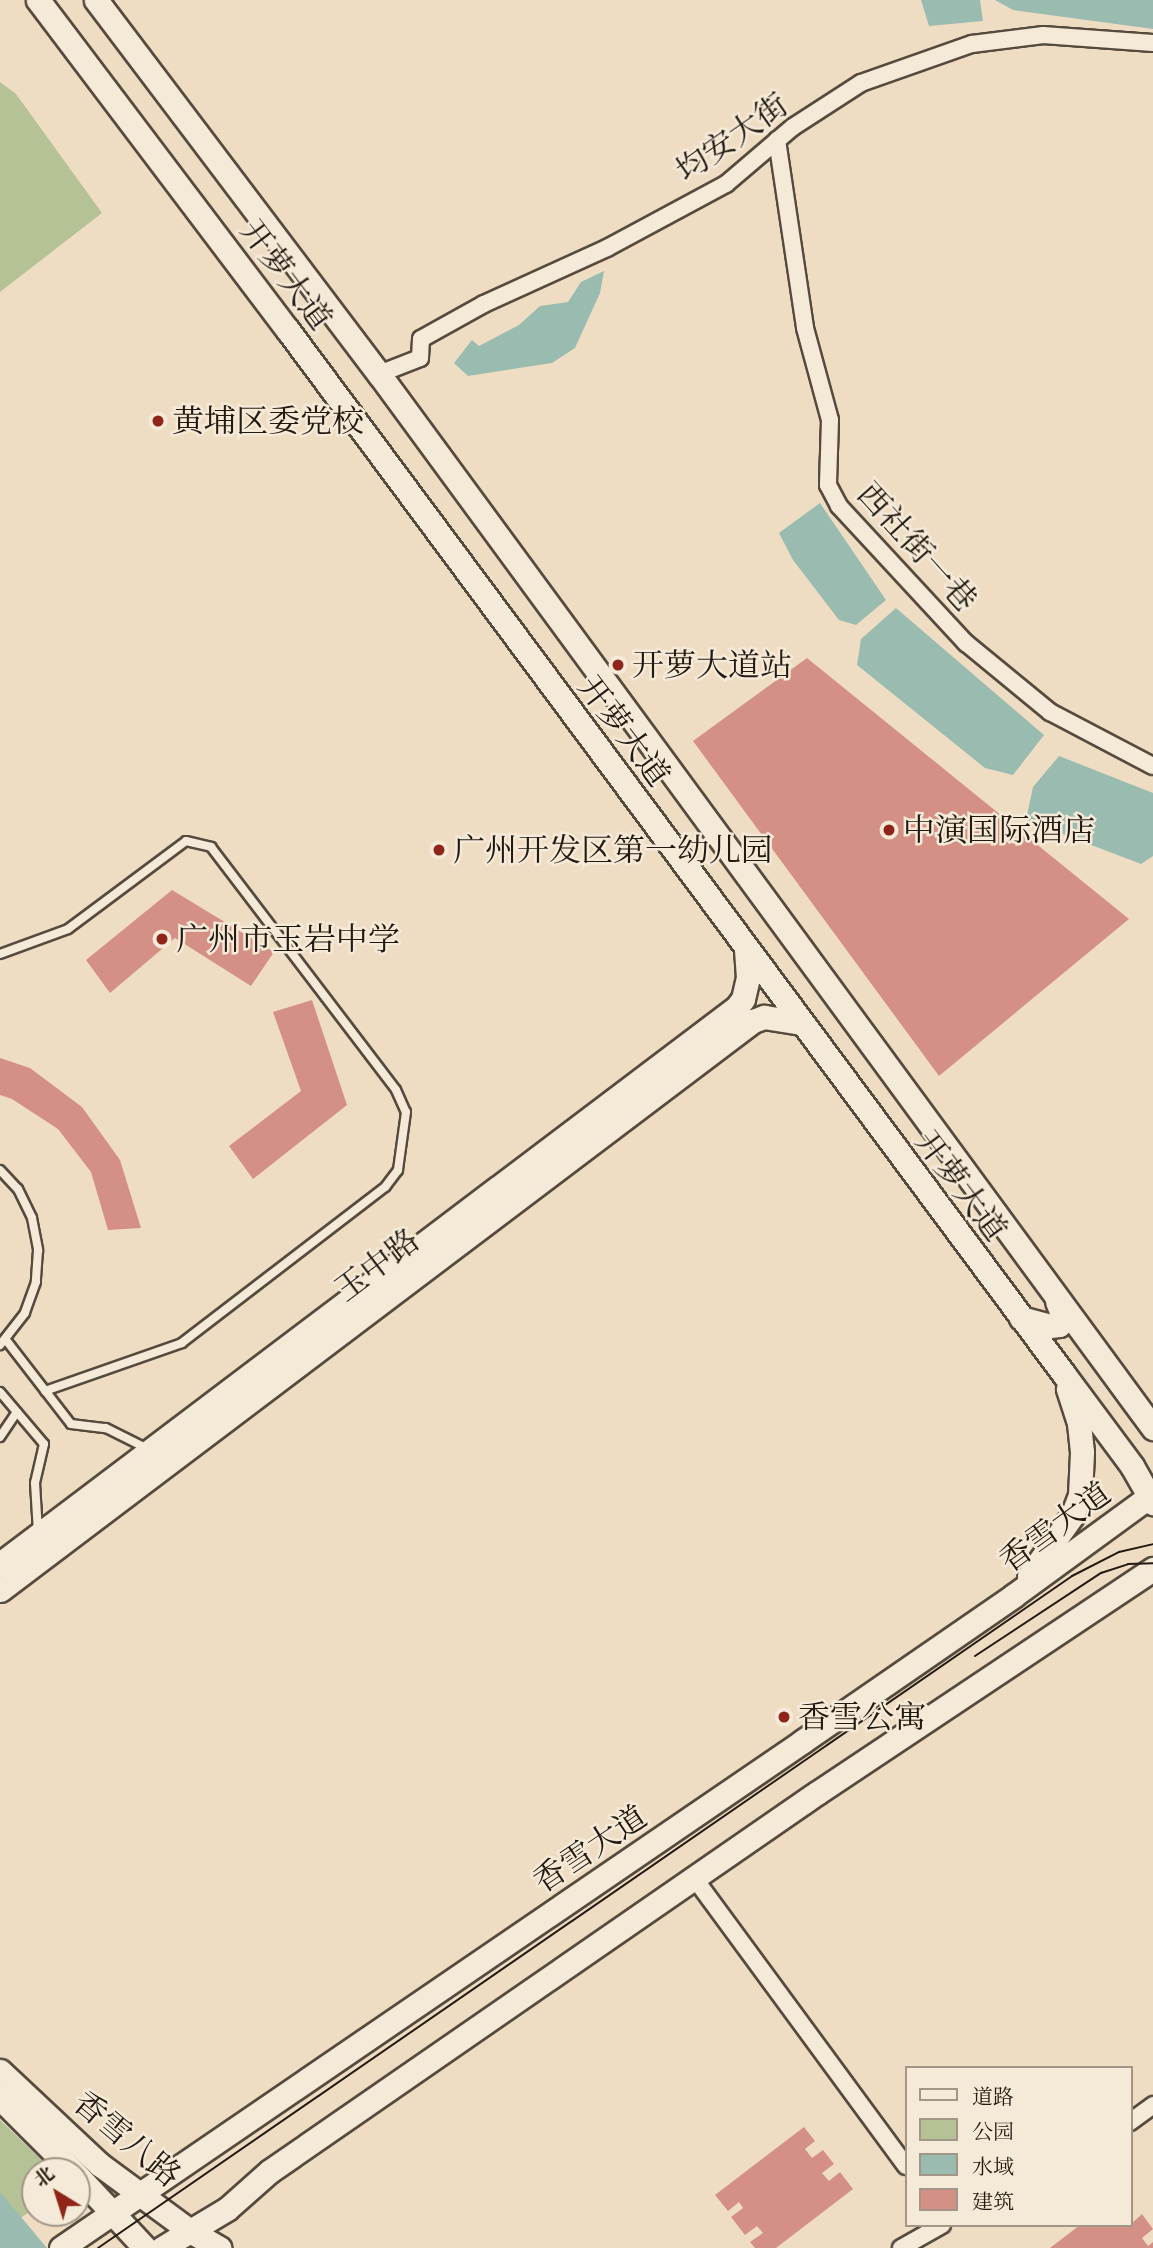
<!DOCTYPE html>
<html>
<head>
<meta charset="utf-8">
<style>
  body { margin:0 }
  #map { position:relative; width:1153px; height:2248px; overflow:hidden; background:#efddc3; font-family:"EB Garamond","Noto Serif SC",serif }
  div>[style] { position:absolute }
  .green>* { inset:0; background:#b5c296 }
  .water>* { inset:0; background:#9abcb0 }
  .building>* { inset:0; background:#d59085 }
  .roads { filter:drop-shadow(2px 0 #554b3d) drop-shadow(-2px 0 #554b3d) drop-shadow(0 2px #554b3d) drop-shadow(0 -2px #554b3d) }
  .lane>* { height:8px; margin:-4px; padding:0 4px; transform-origin:4px; border-radius:4px; background:#f5e9d8 }
  .street>* { height:16px; margin:-8px; padding:0 8px; transform-origin:8px; border-radius:8px; background:#f5e9d8 }
  .secondary>* { height:23px; margin:-11.5px; padding:0 11.5px; transform-origin:11.5px; border-radius:11.5px; background:#f5e9d8 }
  .tram>* { height:2px; margin:-1px; padding:0 1px; transform-origin:1px; border-radius:1px; background:#221a10 }
  .dots>* { width:19px; height:19px; translate:-50% -50%; box-sizing:border-box; border:4px solid #f5e9d8; border-radius:50% }
  span { translate:-50% -50%; white-space:nowrap; text-align:center; line-height:1.15; -webkit-text-stroke:5px #f5e9d8; paint-order:stroke }
  .street-label { font-size:32px; color:#221a10 }
  .poi-label { font-size:32px; color:#221a10 }
  .left { translate:0 -50%; text-align:left }
  .legend { position:absolute; left:905px; top:2066px; width:228px; height:161px; box-sizing:border-box; background:#f5e9d8; border:2px solid #a19688; margin:0; padding:9px 12px; list-style:none; font-size:21px; color:#221a10 }
  .legend li { display:flex; align-items:center; gap:14px; height:35px }
  .legend b { width:35px; border:2px solid #a19688 }
  .north { position:absolute; left:21px; top:2157px; width:70px; height:70px; box-sizing:border-box; background:#f5e9d8; border:2px solid #a19688; border-radius:50%; rotate:322deg; font-size:19px; font-weight:700; line-height:28px; text-align:center; color:#221a10 }
  .north::after { content:''; display:block; margin:auto; width:24px; height:32px; background:#8f2418; clip-path:polygon(50% 0,100% 100%,50% 72%,0 100%) }
</style>
</head>
<body>
<div id="map">
  <div class="green">
    <i style="clip-path:polygon(0 82px,16px 94px,102px 213px,0 292px)"></i>
    <i style="clip-path:polygon(0 2120px,53px 2171px,35px 2171px,35px 2208px,0 2232px)"></i>
  </div>
  <div class="water">
    <i style="clip-path:polygon(921px 0,980px 0,983px 21px,929px 26px)"></i>
    <i style="clip-path:polygon(995px 0,1153px 0,1153px 29px,1013px 10px)"></i>
    <i style="clip-path:polygon(604px 271px,600px 293px,575px 348px,552px 363px,468px 376px,454px 363px,472px 340px,479px 346px,519px 325px,540px 306px,568px 302px,581px 282px)"></i>
    <i style="clip-path:polygon(820px 503px,886px 600px,856px 625px,839px 620px,793px 560px,779px 533px)"></i>
    <i style="clip-path:polygon(896px 608px,1044px 735px,1013px 775px,985px 768px,857px 665px,861px 639px)"></i>
    <i style="clip-path:polygon(1059px 756px,1153px 793px,1153px 856px,1141px 864px,1026px 820px,1033px 787px)"></i>
    <i style="clip-path:polygon(0 2192px,47px 2248px,0 2248px)"></i>
  </div>
  <div class="building">
    <i style="clip-path:polygon(807px 658px,1129px 919px,939px 1076px,693px 741px)"></i>
    <i style="clip-path:polygon(172px 890px,274px 952px,251px 986px,175px 938px,110px 993px,86px 960px)"></i>
    <i style="clip-path:polygon(312px 1000px,347px 1105px,253px 1179px,229px 1146px,301px 1091px,273px 1012px)"></i>
    <i style="clip-path:polygon(0 1058px,30px 1068px,82px 1107px,120px 1160px,141px 1228px,108px 1230px,91px 1172px,58px 1129px,12px 1099px,0 1095px)"></i>
    <i style="clip-path:polygon(804px 2127px,815px 2141px,805px 2149px,812px 2158px,823px 2150px,834px 2164px,822px 2173px,829px 2181px,840px 2172px,853px 2189px,776px 2248px,755px 2248px,750px 2242px,763px 2233px,757px 2226px,745px 2235px,731px 2217px,743px 2208px,739px 2202px,728px 2211px,715px 2195px)"></i>
    <i style="clip-path:polygon(1142px 2214px,1153px 2229px,1142px 2238px,1148px 2246px,1153px 2242px,1153px 2248px,1050px 2248px,1080px 2225px,1130px 2225px)"></i>
  </div>
  <div class="roads">
    <div class="lane">
      <i style="left:0;top:954px;width:72px;rotate:-20.2deg"></i>
      <i style="left:68px;top:929px;width:147px;rotate:-36.7deg"></i>
      <i style="left:186px;top:841px;width:26px;rotate:13deg"></i>
      <i style="left:211px;top:847px;width:305px;rotate:52.7deg"></i>
      <i style="left:396px;top:1090px;width:24px;rotate:66deg"></i>
      <i style="left:406px;top:1112px;width:59px;rotate:97.9deg"></i>
      <i style="left:398px;top:1170px;width:21px;rotate:127deg"></i>
      <i style="left:385px;top:1187px;width:256px;rotate:142.5deg"></i>
      <i style="left:182px;top:1343px;width:145px;rotate:160.7deg"></i>
      <i style="left:0;top:1170px;width:26px;rotate:47deg"></i>
      <i style="left:18px;top:1189px;width:32px;rotate:64deg"></i>
      <i style="left:32px;top:1218px;width:33px;rotate:79deg"></i>
      <i style="left:38px;top:1250px;width:32px;rotate:94deg"></i>
      <i style="left:36px;top:1282px;width:33px;rotate:110deg"></i>
      <i style="left:25px;top:1313px;width:41px;rotate:128deg"></i>
      <i style="left:6px;top:1340px;width:106px;rotate:52.3deg"></i>
      <i style="left:71px;top:1424px;width:35px;rotate:7deg"></i>
      <i style="left:106px;top:1428px;width:47px;rotate:26.6deg"></i>
      <i style="left:0;top:1392px;width:68px;rotate:49.8deg"></i>
      <i style="left:44px;top:1444px;width:40px;rotate:103deg"></i>
      <i style="left:35px;top:1483px;width:49px;rotate:86.5deg"></i>
      <i style="left:0;top:1437px;width:30px;rotate:-56deg"></i>
    </div>
    <div class="street">
      <i style="left:777px;top:140px;width:190px;rotate:81.5deg"></i>
      <i style="left:805px;top:328px;width:95px;rotate:74.8deg"></i>
      <i style="left:830px;top:420px;width:65px;rotate:91.8deg"></i>
      <i style="left:828px;top:485px;width:24px;rotate:62deg"></i>
      <i style="left:839px;top:506px;width:187px;rotate:47.2deg"></i>
      <i style="left:966px;top:643px;width:109px;rotate:39.4deg"></i>
      <i style="left:1050px;top:712px;width:116px;rotate:27.7deg"></i>
      <i style="left:379px;top:374px;width:44px;rotate:-21.3deg"></i>
      <i style="left:420px;top:358px;width:19px;rotate:-87deg"></i>
      <i style="left:421px;top:339px;width:72px;rotate:-29.1deg"></i>
      <i style="left:484px;top:304px;width:135px;rotate:-24.5deg"></i>
      <i style="left:607px;top:248px;width:135px;rotate:-28.3deg"></i>
      <i style="left:726px;top:184px;width:88px;rotate:-40.4deg"></i>
      <i style="left:793px;top:127px;width:81px;rotate:-32.9deg"></i>
      <i style="left:861px;top:83px;width:118px;rotate:-19.4deg"></i>
      <i style="left:972px;top:44px;width:72px;rotate:-7.2deg"></i>
      <i style="left:1043px;top:35px;width:110px;rotate:4.2deg"></i>
      <i style="left:695px;top:1879px;width:356px;rotate:53.7deg"></i>
      <i style="left:1130px;top:2122px;width:29px;rotate:-36deg"></i>
      <i style="left:901px;top:2248px;width:47px;rotate:-29.3deg"></i>
    </div>
    <div class="secondary">
      <i style="left:38px;top:0;width:413px;rotate:52.9deg"></i>
      <i style="left:287px;top:329px;width:1301px;rotate:53.38deg"></i>
      <i style="left:1063px;top:1373px;width:116px;rotate:53.4deg"></i>
      <i style="left:1132px;top:1466px;width:43px;rotate:60.4deg"></i>
      <i style="left:96px;top:0;width:469px;rotate:52.9deg"></i>
      <i style="left:379px;top:374px;width:1308px;rotate:53.71deg"></i>
      <i style="left:1021px;top:1318px;width:30px;rotate:15deg"></i>
      <i style="left:1050px;top:1326px;width:9px;rotate:-6deg"></i>
      <i style="left:1059px;top:1325px;width:9px;rotate:-63deg"></i>
      <i style="left:1063px;top:1317px;width:17px;rotate:-111deg"></i>
      <i style="left:0;top:1564px;width:924px;rotate:-37.08deg"></i>
      <i style="left:737px;top:1007px;width:10px;rotate:-53deg"></i>
      <i style="left:743px;top:999px;width:22px;rotate:-77deg"></i>
      <i style="left:748px;top:978px;width:30px;rotate:-94deg"></i>
      <i style="left:1029px;top:1576px;width:74px;rotate:-54.4deg"></i>
      <i style="left:1072px;top:1516px;width:22px;rotate:-69deg"></i>
      <i style="left:1080px;top:1495px;width:43px;rotate:-87.3deg"></i>
      <i style="left:1082px;top:1452px;width:29px;rotate:-96deg"></i>
      <i style="left:1079px;top:1423px;width:36px;rotate:-108deg"></i>
      <i style="left:0;top:1590px;width:944px;rotate:-37.08deg"></i>
      <i style="left:753px;top:1021px;width:12px;rotate:-20deg"></i>
      <i style="left:764px;top:1017px;width:37px;rotate:9deg"></i>
      <i style="left:0;top:2071px;width:136px;rotate:43.2deg"></i>
      <i style="left:99px;top:2164px;width:113px;rotate:36.4deg"></i>
      <i style="left:190px;top:2231px;width:34px;rotate:30deg"></i>
      <i style="left:0;top:2098px;width:103px;rotate:45deg"></i>
      <i style="left:77px;top:2175px;width:100px;rotate:47deg"></i>
      <i style="left:61px;top:2248px;width:899px;rotate:-34.34deg"></i>
      <i style="left:803px;top:1741px;width:255px;rotate:-34.6deg"></i>
      <i style="left:1013px;top:1596px;width:173px;rotate:-36.1deg"></i>
      <i style="left:162px;top:2248px;width:76px;rotate:-31deg"></i>
      <i style="left:227px;top:2209px;width:57px;rotate:-41.5deg"></i>
      <i style="left:270px;top:2171px;width:665px;rotate:-34.65deg"></i>
      <i style="left:817px;top:1793px;width:404px;rotate:-33.7deg"></i>
    </div>
  </div>
  <div class="tram">
    <i style="left:975px;top:1656px;width:151px;rotate:-33.4deg"></i>
    <i style="left:1101px;top:1573px;width:28px;rotate:-18deg"></i>
    <i style="left:1128px;top:1564px;width:25px;rotate:-2deg"></i>
    <i style="left:98px;top:2248px;width:1183px;rotate:-34.6deg"></i>
    <i style="left:1072px;top:1576px;width:53px;rotate:-27.1deg"></i>
    <i style="left:1119px;top:1552px;width:35px;rotate:-13deg"></i>
  </div>
  <div class="dots">
    <i style="left:158px;top:421px;background:#8f2418"></i>
    <i style="left:618px;top:665px;background:#8f2418"></i>
    <i style="left:889px;top:830px;background:#8f2418"></i>
    <i style="left:439px;top:850px;background:#8f2418"></i>
    <i style="left:162px;top:939px;background:#8f2418"></i>
    <i style="left:784px;top:1717px;background:#8f2418"></i>
  </div>
  <div class="street-label">
    <span style="left:732px;top:138px;rotate:-35deg">均安大街</span>
    <span style="left:286px;top:275px;rotate:53deg">开萝大道</span>
    <span style="left:917px;top:547px;rotate:48deg">西社街一巷</span>
    <span style="left:624px;top:731px;rotate:53deg">开萝大道</span>
    <span style="left:961px;top:1186px;rotate:53deg">开萝大道</span>
    <span style="left:377px;top:1265px;rotate:-37deg">玉中路</span>
    <span style="left:1055px;top:1527px;rotate:-36deg">香雪大道</span>
    <span style="left:590px;top:1849px;rotate:-34deg">香雪大道</span>
    <span style="left:127px;top:2139px;rotate:40deg">香雪八路</span>
  </div>
  <div class="poi-label">
    <span class="left" style="left:172px;top:421px">黄埔区委党校</span>
    <span class="left" style="left:632px;top:665px">开萝大道站</span>
    <span class="left" style="left:903px;top:830px">中演国际酒店</span>
    <span class="left" style="left:453px;top:850px">广州开发区第一幼儿园</span>
    <span class="left" style="left:176px;top:939px">广州市玉岩中学</span>
    <span class="left" style="left:798px;top:1717px">香雪公寓</span>
  </div>
  <ul class="legend">
  <li><b style="height:9px;background:#f5e9d8"></b>道路</li>
  <li><b style="height:19px;background:#b5c296"></b>公园</li>
  <li><b style="height:19px;background:#9abcb0"></b>水域</li>
  <li><b style="height:19px;background:#d59085"></b>建筑</li>
  </ul>
  <div class="north">北</div>
</div>
</body>
</html>
